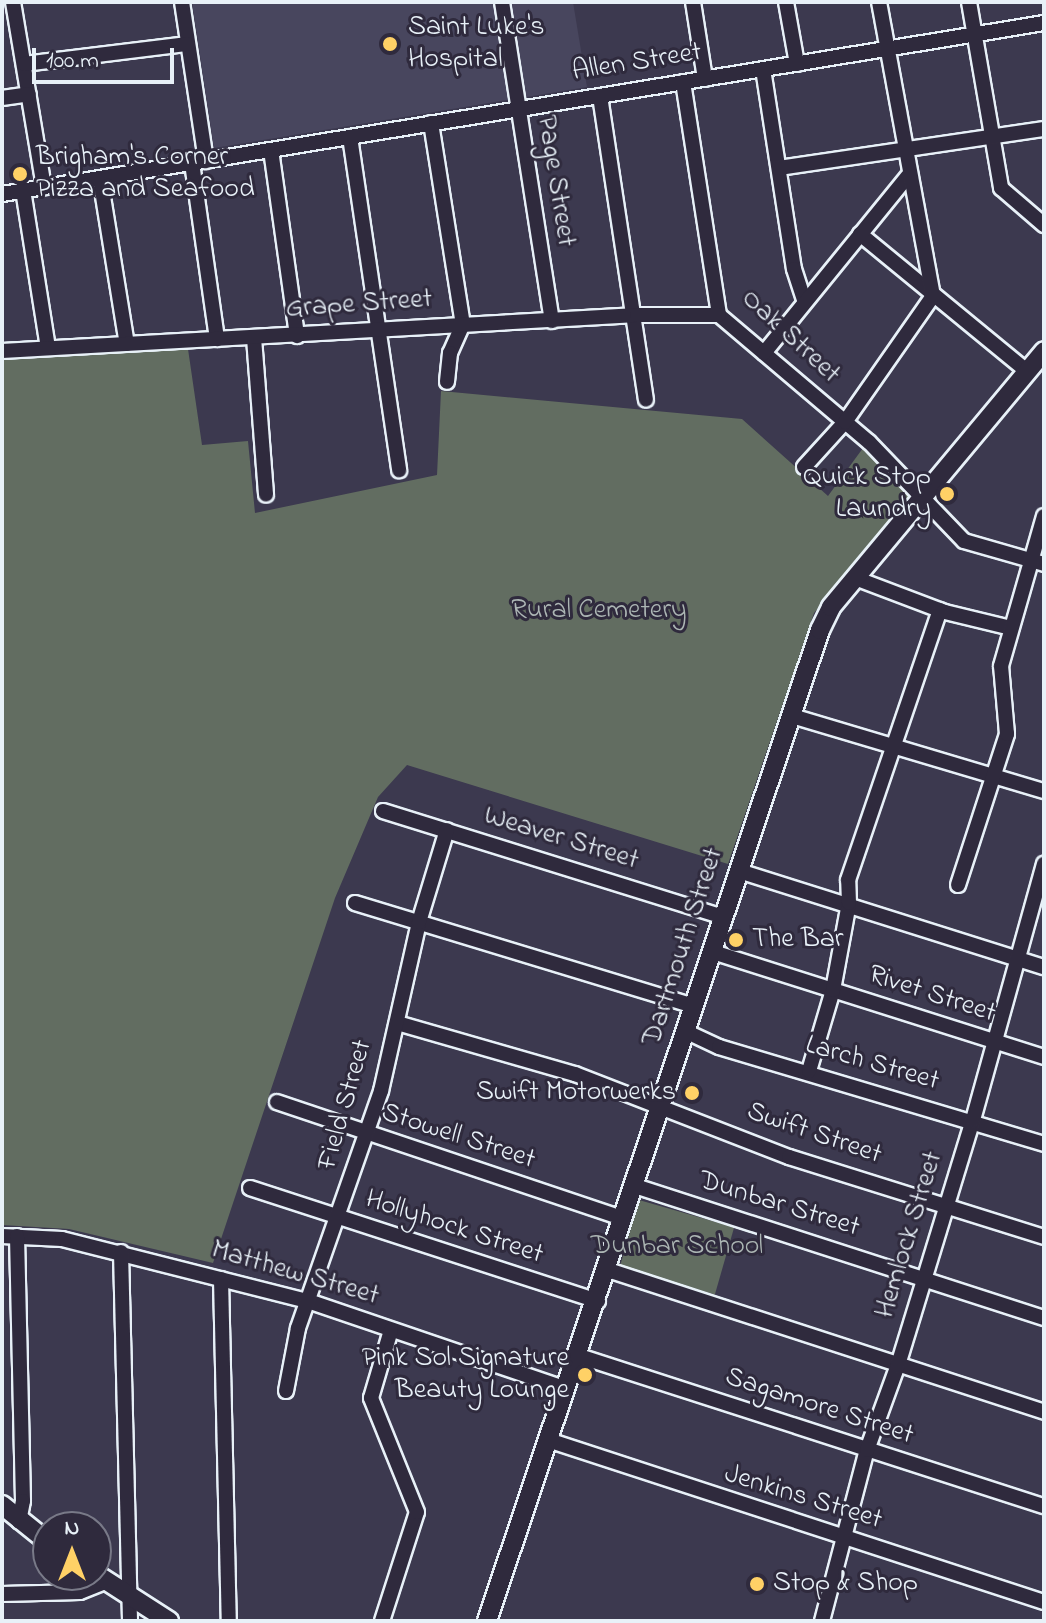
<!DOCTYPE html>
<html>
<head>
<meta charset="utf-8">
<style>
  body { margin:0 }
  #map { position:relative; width:1046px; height:1623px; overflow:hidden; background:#3c394f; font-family:"Indie Flower",sans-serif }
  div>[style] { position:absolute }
  .built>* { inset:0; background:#48465e }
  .green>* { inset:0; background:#626d61; transform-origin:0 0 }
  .roads { filter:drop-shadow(2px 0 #e8f1f8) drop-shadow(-2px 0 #e8f1f8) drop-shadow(0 2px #e8f1f8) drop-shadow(0 -2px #e8f1f8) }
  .minor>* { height:14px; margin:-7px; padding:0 7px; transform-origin:7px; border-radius:7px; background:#2f2a3d }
  .major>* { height:18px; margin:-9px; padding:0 9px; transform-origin:9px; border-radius:9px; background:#2f2a3d }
  .dots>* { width:22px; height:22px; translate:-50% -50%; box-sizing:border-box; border:4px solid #2f2a3d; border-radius:50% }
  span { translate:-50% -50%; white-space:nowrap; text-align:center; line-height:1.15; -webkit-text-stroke:6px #2f2a3d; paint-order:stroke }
  .poi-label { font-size:28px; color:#e8f1f8 }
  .left { translate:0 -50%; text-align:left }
  .right { translate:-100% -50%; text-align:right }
  .street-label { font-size:28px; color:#e8f1f8 }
  .park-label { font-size:28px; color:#acb6b4 }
  .frame { position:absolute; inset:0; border:4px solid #e8f1f8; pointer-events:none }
  .north { position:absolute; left:32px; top:1511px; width:80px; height:80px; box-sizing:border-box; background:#2f2a3d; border:2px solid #797a88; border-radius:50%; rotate:0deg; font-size:22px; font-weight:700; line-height:32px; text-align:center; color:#e8f1f8 }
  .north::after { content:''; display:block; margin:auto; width:28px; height:36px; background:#ffd166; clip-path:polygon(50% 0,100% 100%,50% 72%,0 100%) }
  .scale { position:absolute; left:32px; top:48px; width:142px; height:36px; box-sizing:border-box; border:4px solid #e8f1f8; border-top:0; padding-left:10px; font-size:24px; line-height:28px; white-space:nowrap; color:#e8f1f8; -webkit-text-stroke:6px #2f2a3d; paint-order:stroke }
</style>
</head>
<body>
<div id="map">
  <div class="built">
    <i style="clip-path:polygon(192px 2px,573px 2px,587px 87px,214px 148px)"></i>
  </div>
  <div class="green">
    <i style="clip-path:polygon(188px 349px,202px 445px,248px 441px,255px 513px,437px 475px,441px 391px,742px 419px,828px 496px,863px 448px,916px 494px,814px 613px,728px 864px,407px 765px,378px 797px,335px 898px,213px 1263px,69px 1229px,2px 1225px,2px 360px)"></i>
    <i style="left:639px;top:1200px;width:99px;height:70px;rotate:16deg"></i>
  </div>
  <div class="roads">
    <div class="minor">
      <i style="left:13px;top:2px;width:188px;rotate:80.5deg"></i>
      <i style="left:182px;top:2px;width:161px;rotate:81.4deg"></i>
      <i style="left:502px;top:2px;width:323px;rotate:81.1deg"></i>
      <i style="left:693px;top:2px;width:78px;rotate:81.1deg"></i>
      <i style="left:786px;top:2px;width:63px;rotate:79.9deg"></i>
      <i style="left:969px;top:2px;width:189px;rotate:80.2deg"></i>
      <i style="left:1001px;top:188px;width:57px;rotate:40.7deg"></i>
      <i style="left:24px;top:64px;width:165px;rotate:-7deg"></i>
      <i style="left:763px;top:69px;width:202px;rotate:81.2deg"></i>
      <i style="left:794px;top:269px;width:33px;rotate:72deg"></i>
      <i style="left:683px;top:82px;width:236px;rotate:81.2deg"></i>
      <i style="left:719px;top:315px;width:197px;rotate:40.3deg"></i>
      <i style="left:869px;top:442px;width:137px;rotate:46.2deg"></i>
      <i style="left:964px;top:541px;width:83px;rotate:16deg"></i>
      <i style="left:600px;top:96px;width:307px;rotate:81.4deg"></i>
      <i style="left:2px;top:98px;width:27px;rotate:-8deg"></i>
      <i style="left:431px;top:123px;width:204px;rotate:81deg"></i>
      <i style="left:463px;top:324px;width:32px;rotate:114deg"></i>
      <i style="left:450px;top:353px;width:29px;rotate:96deg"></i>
      <i style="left:350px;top:137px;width:337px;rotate:81.6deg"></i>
      <i style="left:271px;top:150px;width:188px;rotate:82deg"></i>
      <i style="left:192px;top:163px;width:178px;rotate:81.9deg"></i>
      <i style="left:779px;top:168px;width:268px;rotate:-8.4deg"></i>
      <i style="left:100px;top:178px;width:168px;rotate:80.8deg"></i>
      <i style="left:23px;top:190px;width:160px;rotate:81deg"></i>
      <i style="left:2px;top:194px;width:1056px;rotate:-9.32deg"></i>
      <i style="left:860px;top:234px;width:216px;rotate:39.4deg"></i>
      <i style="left:254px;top:338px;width:157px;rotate:85.6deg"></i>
      <i style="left:2px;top:351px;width:636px;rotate:-3.24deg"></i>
      <i style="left:637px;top:315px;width:82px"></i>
      <i style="left:764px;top:353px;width:228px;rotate:-50.9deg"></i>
      <i style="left:804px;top:467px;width:61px;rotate:-47.7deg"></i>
      <i style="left:845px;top:422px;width:154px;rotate:-55.1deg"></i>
      <i style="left:933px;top:296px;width:299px;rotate:-100.4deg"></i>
      <i style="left:855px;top:578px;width:96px;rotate:20.7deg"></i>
      <i style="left:945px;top:612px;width:68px;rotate:13.6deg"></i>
      <i style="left:792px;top:716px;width:263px;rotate:16.6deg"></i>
      <i style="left:383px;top:811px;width:357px;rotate:17.3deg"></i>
      <i style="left:739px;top:871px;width:320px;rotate:17.5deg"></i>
      <i style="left:958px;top:885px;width:159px;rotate:-72deg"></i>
      <i style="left:1007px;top:734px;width:68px;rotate:-95deg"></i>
      <i style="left:1001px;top:666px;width:156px;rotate:-74deg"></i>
      <i style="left:355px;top:903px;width:355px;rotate:16.9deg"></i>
      <i style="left:713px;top:952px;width:347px;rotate:17.6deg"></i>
      <i style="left:397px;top:1023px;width:185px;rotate:16deg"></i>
      <i style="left:575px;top:1074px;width:230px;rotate:21.2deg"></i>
      <i style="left:789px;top:1157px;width:267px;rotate:17.4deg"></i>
      <i style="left:687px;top:1032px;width:35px;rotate:25deg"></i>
      <i style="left:719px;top:1047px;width:339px;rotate:16.6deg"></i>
      <i style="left:809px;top:1071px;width:84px;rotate:-73.5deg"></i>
      <i style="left:833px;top:990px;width:88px;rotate:-79.6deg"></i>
      <i style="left:849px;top:903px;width:23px;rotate:-92deg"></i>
      <i style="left:848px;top:880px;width:285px;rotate:-71.2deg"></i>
      <i style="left:277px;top:1102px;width:366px;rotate:18.6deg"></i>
      <i style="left:635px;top:1186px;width:430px;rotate:17.9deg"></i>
      <i style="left:250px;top:1188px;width:366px;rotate:18deg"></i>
      <i style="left:2px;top:1236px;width:60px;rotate:2.9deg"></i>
      <i style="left:62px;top:1239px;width:257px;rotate:14.2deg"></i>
      <i style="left:311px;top:1302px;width:269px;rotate:18.8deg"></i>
      <i style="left:17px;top:1236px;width:265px;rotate:88.7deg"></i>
      <i style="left:23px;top:1501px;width:21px;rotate:101deg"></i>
      <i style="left:121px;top:1252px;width:369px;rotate:88.6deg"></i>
      <i style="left:608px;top:1270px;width:459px;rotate:18deg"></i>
      <i style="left:221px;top:1279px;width:342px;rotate:88.7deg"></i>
      <i style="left:579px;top:1356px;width:489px;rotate:17.9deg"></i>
      <i style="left:286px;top:1391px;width:64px;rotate:-79.2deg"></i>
      <i style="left:298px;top:1328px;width:251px;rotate:-70.7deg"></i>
      <i style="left:381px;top:1091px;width:173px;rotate:-77.3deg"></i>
      <i style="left:419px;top:922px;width:96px;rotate:-73.1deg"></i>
      <i style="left:548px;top:1440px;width:522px;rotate:18.09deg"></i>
      <i style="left:2px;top:1594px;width:78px;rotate:-1.5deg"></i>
      <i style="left:80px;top:1592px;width:29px;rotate:-22deg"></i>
      <i style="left:382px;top:1621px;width:114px;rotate:-72.2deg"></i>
      <i style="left:417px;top:1512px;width:123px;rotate:-112deg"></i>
      <i style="left:371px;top:1398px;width:71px;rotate:-73.6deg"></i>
      <i style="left:822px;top:1621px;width:177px;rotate:-75.3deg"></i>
      <i style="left:867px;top:1450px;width:90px;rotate:-70deg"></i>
      <i style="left:898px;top:1365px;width:256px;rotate:-73deg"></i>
      <i style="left:973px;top:1120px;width:266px;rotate:-74.5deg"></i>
    </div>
    <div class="major">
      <i style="left:2px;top:1505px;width:59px;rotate:38.8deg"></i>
      <i style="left:96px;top:1574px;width:87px;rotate:32.8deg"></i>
      <i style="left:487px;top:1621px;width:1045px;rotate:-71.43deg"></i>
      <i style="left:820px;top:630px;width:25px;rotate:-64deg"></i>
      <i style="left:831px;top:607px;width:333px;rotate:-50.2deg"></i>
    </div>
  </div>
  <div class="dots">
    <i style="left:390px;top:44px;background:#ffd166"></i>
    <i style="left:20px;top:174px;background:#ffd166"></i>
    <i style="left:947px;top:494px;background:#ffd166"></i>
    <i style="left:736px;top:940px;background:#ffd166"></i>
    <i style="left:692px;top:1093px;background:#ffd166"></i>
    <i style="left:585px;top:1375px;background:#ffd166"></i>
    <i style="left:757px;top:1584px;background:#ffd166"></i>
  </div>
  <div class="poi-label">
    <span class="left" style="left:408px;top:44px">Saint Luke's<br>Hospital</span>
    <span class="left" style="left:36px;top:174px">Brigham's Corner<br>Pizza and Seafood</span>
    <span class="right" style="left:931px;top:494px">Quick Stop<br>Laundry</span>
    <span class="left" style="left:752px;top:940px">The Bar</span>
    <span class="right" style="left:676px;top:1093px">Swift Motorwerks</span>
    <span class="right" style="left:569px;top:1375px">Pink Sol Signature<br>Beauty Lounge</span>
    <span class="left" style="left:773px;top:1584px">Stop &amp; Shop</span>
  </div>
  <div class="street-label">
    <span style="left:637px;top:63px;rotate:-9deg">Allen Street</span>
    <span style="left:555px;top:181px;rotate:81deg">Page Street</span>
    <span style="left:359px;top:305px;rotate:-4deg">Grape Street</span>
    <span style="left:790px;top:337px;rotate:43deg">Oak Street</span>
    <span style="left:561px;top:839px;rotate:17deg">Weaver Street</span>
    <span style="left:684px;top:947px;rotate:-72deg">Dartmouth Street</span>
    <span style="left:932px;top:995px;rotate:18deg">Rivet Street</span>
    <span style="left:872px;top:1064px;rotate:16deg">Larch Street</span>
    <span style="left:346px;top:1105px;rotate:-74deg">Field Street</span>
    <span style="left:814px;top:1134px;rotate:19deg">Swift Street</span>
    <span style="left:458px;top:1137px;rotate:18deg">Stowell Street</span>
    <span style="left:779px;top:1205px;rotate:17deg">Dunbar Street</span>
    <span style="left:454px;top:1228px;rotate:18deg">Hollyhock Street</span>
    <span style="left:910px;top:1235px;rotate:-73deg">Hemlock Street</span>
    <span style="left:295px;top:1274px;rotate:16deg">Matthew Street</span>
    <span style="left:819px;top:1407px;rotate:18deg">Sagamore Street</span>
    <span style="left:803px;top:1498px;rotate:17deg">Jenkins Street</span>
  </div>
  <div class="park-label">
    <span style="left:599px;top:611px">Rural Cemetery</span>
    <span style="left:677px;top:1247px">Dunbar School</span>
  </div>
  <div class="frame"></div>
  <div class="north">N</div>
  <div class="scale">100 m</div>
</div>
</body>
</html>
